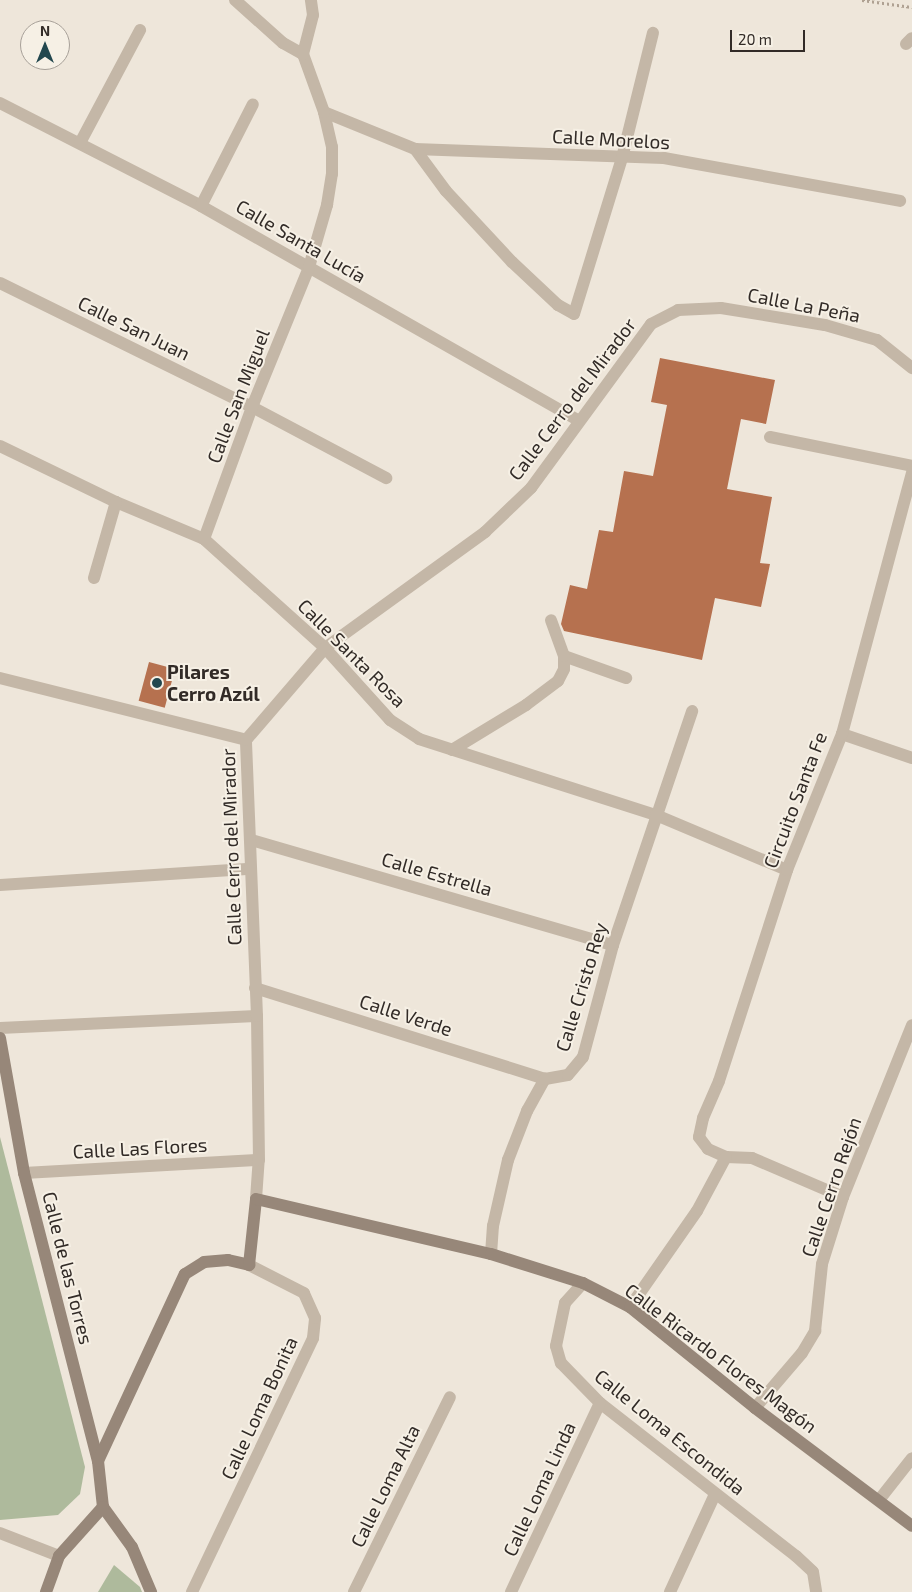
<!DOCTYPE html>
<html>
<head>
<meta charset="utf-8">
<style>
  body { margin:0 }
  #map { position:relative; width:912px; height:1592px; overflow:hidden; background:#eee6da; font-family:"Exo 2",sans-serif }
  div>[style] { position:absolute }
  .green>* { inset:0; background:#aeba9c }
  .building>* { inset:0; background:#b6714f; transform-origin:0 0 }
  .path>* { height:3px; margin-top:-1.5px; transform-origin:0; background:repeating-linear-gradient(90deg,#afa192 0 2.5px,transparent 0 5px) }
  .street>* { height:12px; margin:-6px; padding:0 6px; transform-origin:6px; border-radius:6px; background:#c4b7a7 }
  .secondary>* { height:12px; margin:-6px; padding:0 6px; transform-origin:6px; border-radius:6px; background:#978779 }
  .dots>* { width:14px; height:14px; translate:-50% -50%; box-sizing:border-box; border:2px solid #f6f0e5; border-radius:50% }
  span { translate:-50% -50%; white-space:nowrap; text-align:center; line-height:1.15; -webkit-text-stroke:4px #f6f0e5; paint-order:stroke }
  .street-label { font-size:19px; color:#322b27 }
  .poi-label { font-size:19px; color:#322b27; font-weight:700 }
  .left { translate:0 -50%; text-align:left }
  .north { position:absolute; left:20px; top:20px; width:50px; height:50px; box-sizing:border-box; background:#f6f0e5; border:1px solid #a8a199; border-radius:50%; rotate:0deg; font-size:14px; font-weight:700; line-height:20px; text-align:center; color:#322b27 }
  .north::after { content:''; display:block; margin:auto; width:18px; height:22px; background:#22474e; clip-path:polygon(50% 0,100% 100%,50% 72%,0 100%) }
  .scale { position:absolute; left:730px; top:30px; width:75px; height:22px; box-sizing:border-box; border:2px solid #322b27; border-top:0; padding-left:6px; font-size:15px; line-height:18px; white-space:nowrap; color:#322b27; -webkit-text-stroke:4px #f6f0e5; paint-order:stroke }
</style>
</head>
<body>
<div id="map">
  <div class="green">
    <i style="clip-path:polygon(0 1137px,85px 1467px,80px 1494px,58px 1515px,0 1520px)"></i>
    <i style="clip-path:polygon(114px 1565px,140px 1587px,142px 1592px,98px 1592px)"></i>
  </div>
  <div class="building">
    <i style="clip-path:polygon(660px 358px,775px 380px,766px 424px,741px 419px,727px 489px,772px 497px,760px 563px,770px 564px,761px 607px,715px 598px,702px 660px,564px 631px,561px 624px,570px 585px,587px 589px,599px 530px,613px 532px,624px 471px,653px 476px,667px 405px,651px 402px)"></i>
    <i style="left:149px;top:662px;width:27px;height:40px;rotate:15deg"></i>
  </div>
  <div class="path">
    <i style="left:862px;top:0;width:50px;rotate:8deg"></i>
  </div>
  <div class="street">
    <i style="left:235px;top:0;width:64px;rotate:41.9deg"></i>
    <i style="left:283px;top:43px;width:23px;rotate:29deg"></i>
    <i style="left:906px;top:44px;width:8px;rotate:-45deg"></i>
    <i style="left:0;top:103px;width:226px;rotate:27.1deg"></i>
    <i style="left:201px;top:206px;width:435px;rotate:29.6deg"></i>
    <i style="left:324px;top:112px;width:98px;rotate:22.1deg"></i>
    <i style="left:415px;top:149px;width:249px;rotate:2.1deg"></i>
    <i style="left:664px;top:158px;width:240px;rotate:10.3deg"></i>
    <i style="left:80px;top:143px;width:128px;rotate:-62deg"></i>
    <i style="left:415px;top:149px;width:52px;rotate:53.6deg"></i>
    <i style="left:446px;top:191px;width:97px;rotate:47.1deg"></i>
    <i style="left:512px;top:262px;width:63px;rotate:43.1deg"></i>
    <i style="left:558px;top:305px;width:18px;rotate:29deg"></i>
    <i style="left:574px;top:314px;width:163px;rotate:-72.9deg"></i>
    <i style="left:622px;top:158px;width:129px;rotate:-76.1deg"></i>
    <i style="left:201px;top:206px;width:114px;rotate:-63deg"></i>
    <i style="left:0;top:283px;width:281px;rotate:26.2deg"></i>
    <i style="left:252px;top:407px;width:152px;rotate:27.9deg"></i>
    <i style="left:770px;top:437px;width:145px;rotate:11.5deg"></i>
    <i style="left:0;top:446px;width:129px;rotate:25.8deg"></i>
    <i style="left:116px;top:502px;width:95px;rotate:22.8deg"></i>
    <i style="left:204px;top:539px;width:163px;rotate:42deg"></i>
    <i style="left:325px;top:648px;width:97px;rotate:47.9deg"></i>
    <i style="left:390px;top:720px;width:35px;rotate:33deg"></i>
    <i style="left:419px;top:739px;width:249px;rotate:17.8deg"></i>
    <i style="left:656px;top:815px;width:142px;rotate:22.8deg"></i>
    <i style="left:204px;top:539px;width:140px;rotate:-70deg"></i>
    <i style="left:252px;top:407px;width:151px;rotate:-67.8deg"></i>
    <i style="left:309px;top:267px;width:65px;rotate:-73.8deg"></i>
    <i style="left:327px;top:205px;width:31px;rotate:-81deg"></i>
    <i style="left:332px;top:174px;width:27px;rotate:-90deg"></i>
    <i style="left:332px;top:147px;width:36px;rotate:-103deg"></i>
    <i style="left:324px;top:112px;width:62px;rotate:-109.9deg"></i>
    <i style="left:303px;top:54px;width:40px;rotate:-75.6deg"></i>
    <i style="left:313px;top:15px;width:15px;rotate:-98deg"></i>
    <i style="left:94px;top:578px;width:79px;rotate:-73.9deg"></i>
    <i style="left:564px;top:656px;width:66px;rotate:19.5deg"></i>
    <i style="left:0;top:678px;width:254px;rotate:14.1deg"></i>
    <i style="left:842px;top:734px;width:74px;rotate:18.9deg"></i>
    <i style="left:452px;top:750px;width:87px;rotate:-31.3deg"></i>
    <i style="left:526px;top:705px;width:40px;rotate:-37deg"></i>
    <i style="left:558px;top:681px;width:13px;rotate:-63deg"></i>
    <i style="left:564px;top:669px;width:13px;rotate:-90deg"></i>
    <i style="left:564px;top:656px;width:38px;rotate:-110deg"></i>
    <i style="left:251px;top:840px;width:377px;rotate:16.2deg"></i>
    <i style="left:0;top:885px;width:251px;rotate:-3.7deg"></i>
    <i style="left:255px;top:988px;width:304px;rotate:17.4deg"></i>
    <i style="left:0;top:1028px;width:257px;rotate:-2.7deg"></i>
    <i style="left:24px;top:1173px;width:235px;rotate:-3.2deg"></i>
    <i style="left:843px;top:1197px;width:99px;rotate:-156.8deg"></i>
    <i style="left:752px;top:1158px;width:26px;rotate:-178deg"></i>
    <i style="left:726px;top:1157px;width:20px;rotate:-156deg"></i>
    <i style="left:708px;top:1149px;width:15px;rotate:-127deg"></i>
    <i style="left:699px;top:1137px;width:19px;rotate:-78deg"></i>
    <i style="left:703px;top:1118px;width:40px;rotate:-66.6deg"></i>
    <i style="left:719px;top:1081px;width:222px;rotate:-72.1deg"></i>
    <i style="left:787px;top:870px;width:147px;rotate:-68deg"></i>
    <i style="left:842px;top:734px;width:271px;rotate:-75deg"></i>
    <i style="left:256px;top:1199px;width:39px;rotate:-86deg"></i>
    <i style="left:259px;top:1160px;width:144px;rotate:-90.8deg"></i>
    <i style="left:257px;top:1016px;width:276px;rotate:-92.3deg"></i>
    <i style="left:246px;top:740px;width:121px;rotate:-49.3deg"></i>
    <i style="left:325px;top:648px;width:198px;rotate:-35.9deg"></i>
    <i style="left:485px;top:532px;width:64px;rotate:-43.7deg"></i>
    <i style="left:531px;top:488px;width:203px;rotate:-53.8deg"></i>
    <i style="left:651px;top:324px;width:30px;rotate:-27deg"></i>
    <i style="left:678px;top:310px;width:43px;rotate:-2.7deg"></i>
    <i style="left:721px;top:308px;width:105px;rotate:9.3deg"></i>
    <i style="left:825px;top:325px;width:54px;rotate:16.1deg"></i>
    <i style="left:877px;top:340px;width:45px;rotate:38.7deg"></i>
    <i style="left:491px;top:1254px;width:28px;rotate:-86deg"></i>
    <i style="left:493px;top:1226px;width:68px;rotate:-77.2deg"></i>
    <i style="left:508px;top:1160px;width:53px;rotate:-68.8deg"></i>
    <i style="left:527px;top:1111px;width:37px;rotate:-61deg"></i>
    <i style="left:545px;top:1079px;width:23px;rotate:-10deg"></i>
    <i style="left:568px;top:1075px;width:23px;rotate:-50deg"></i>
    <i style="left:583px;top:1057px;width:116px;rotate:-75deg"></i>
    <i style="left:613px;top:945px;width:247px;rotate:-71.3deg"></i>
    <i style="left:583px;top:1283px;width:27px;rotate:132deg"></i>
    <i style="left:565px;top:1303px;width:44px;rotate:101.8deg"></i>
    <i style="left:556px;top:1346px;width:18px;rotate:74deg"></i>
    <i style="left:561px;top:1363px;width:56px;rotate:45.7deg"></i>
    <i style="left:600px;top:1403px;width:249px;rotate:38deg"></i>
    <i style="left:796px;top:1556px;width:23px;rotate:43deg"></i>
    <i style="left:813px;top:1572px;width:20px;rotate:81deg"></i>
    <i style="left:630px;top:1307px;width:117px;rotate:-55.1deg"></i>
    <i style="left:697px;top:1211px;width:61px;rotate:-61.8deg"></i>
    <i style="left:755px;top:1408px;width:72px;rotate:-49.5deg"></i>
    <i style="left:802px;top:1353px;width:26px;rotate:-59deg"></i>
    <i style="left:815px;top:1331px;width:67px;rotate:-84deg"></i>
    <i style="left:822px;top:1264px;width:70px;rotate:-72.6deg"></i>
    <i style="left:843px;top:1197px;width:185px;rotate:-68.1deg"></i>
    <i style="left:879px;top:1500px;width:53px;rotate:-51.8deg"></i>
    <i style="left:0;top:1533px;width:63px;rotate:21.3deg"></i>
    <i style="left:192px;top:1592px;width:281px;rotate:-64.5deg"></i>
    <i style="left:313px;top:1338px;width:20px;rotate:-84deg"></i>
    <i style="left:315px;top:1318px;width:27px;rotate:-114deg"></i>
    <i style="left:304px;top:1293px;width:62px;rotate:-153deg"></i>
    <i style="left:354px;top:1592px;width:217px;rotate:-63.8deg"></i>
    <i style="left:511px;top:1592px;width:209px;rotate:-64.8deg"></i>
    <i style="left:670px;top:1592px;width:108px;rotate:-65.3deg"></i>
  </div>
  <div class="secondary">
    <i style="left:0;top:1038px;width:137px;rotate:79.9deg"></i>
    <i style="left:24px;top:1173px;width:297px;rotate:75.6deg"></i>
    <i style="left:98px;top:1461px;width:46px;rotate:83.8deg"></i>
    <i style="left:103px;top:1507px;width:49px;rotate:54.1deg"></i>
    <i style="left:132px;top:1547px;width:49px;rotate:67.1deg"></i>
    <i style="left:98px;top:1461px;width:206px;rotate:-65.1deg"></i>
    <i style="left:185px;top:1274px;width:22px;rotate:-32deg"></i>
    <i style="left:204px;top:1262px;width:24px;rotate:-5deg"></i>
    <i style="left:228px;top:1260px;width:22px;rotate:13deg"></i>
    <i style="left:249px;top:1265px;width:66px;rotate:-83.9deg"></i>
    <i style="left:256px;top:1199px;width:241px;rotate:13.2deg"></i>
    <i style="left:491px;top:1254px;width:96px;rotate:17.5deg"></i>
    <i style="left:583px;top:1283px;width:53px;rotate:27.1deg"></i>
    <i style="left:630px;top:1307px;width:161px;rotate:38.9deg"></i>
    <i style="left:755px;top:1408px;width:196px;rotate:36.9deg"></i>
    <i style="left:46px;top:1592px;width:38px;rotate:-70deg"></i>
    <i style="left:59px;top:1556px;width:66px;rotate:-48.1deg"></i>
  </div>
  <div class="dots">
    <i style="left:157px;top:683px;background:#22474e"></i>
  </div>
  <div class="street-label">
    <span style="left:611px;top:139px;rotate:3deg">Calle Morelos</span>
    <span style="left:301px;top:241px;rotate:30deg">Calle Santa Lucía</span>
    <span style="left:804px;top:305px;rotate:11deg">Calle La Peña</span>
    <span style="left:134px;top:328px;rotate:26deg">Calle San Juan</span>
    <span style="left:238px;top:396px;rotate:-69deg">Calle San Miguel</span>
    <span style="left:572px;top:399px;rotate:-53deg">Calle Cerro del Mirador</span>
    <span style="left:352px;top:653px;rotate:45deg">Calle Santa Rosa</span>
    <span style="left:795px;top:800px;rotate:-69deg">Circuito Santa Fe</span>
    <span style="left:231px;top:847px;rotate:-92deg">Calle Cerro del Mirador</span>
    <span style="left:437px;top:874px;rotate:16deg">Calle Estrella</span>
    <span style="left:581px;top:987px;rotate:-73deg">Calle Cristo Rey</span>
    <span style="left:406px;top:1015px;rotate:18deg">Calle Verde</span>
    <span style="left:140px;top:1148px;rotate:-3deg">Calle Las Flores</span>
    <span style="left:831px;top:1187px;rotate:-71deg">Calle Cerro Rejón</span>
    <span style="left:68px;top:1268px;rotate:76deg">Calle de las Torres</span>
    <span style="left:721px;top:1358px;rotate:37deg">Calle Ricardo Flores Magón</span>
    <span style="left:259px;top:1408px;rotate:-65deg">Calle Loma Bonita</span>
    <span style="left:670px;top:1432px;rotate:39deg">Calle Loma Escondida</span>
    <span style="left:385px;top:1486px;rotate:-64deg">Calle Loma Alta</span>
    <span style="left:539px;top:1489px;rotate:-65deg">Calle Loma Linda</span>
  </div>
  <div class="poi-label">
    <span class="left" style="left:167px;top:683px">Pilares<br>Cerro Azúl</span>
  </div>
  <div class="north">N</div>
  <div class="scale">20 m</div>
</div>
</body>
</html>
